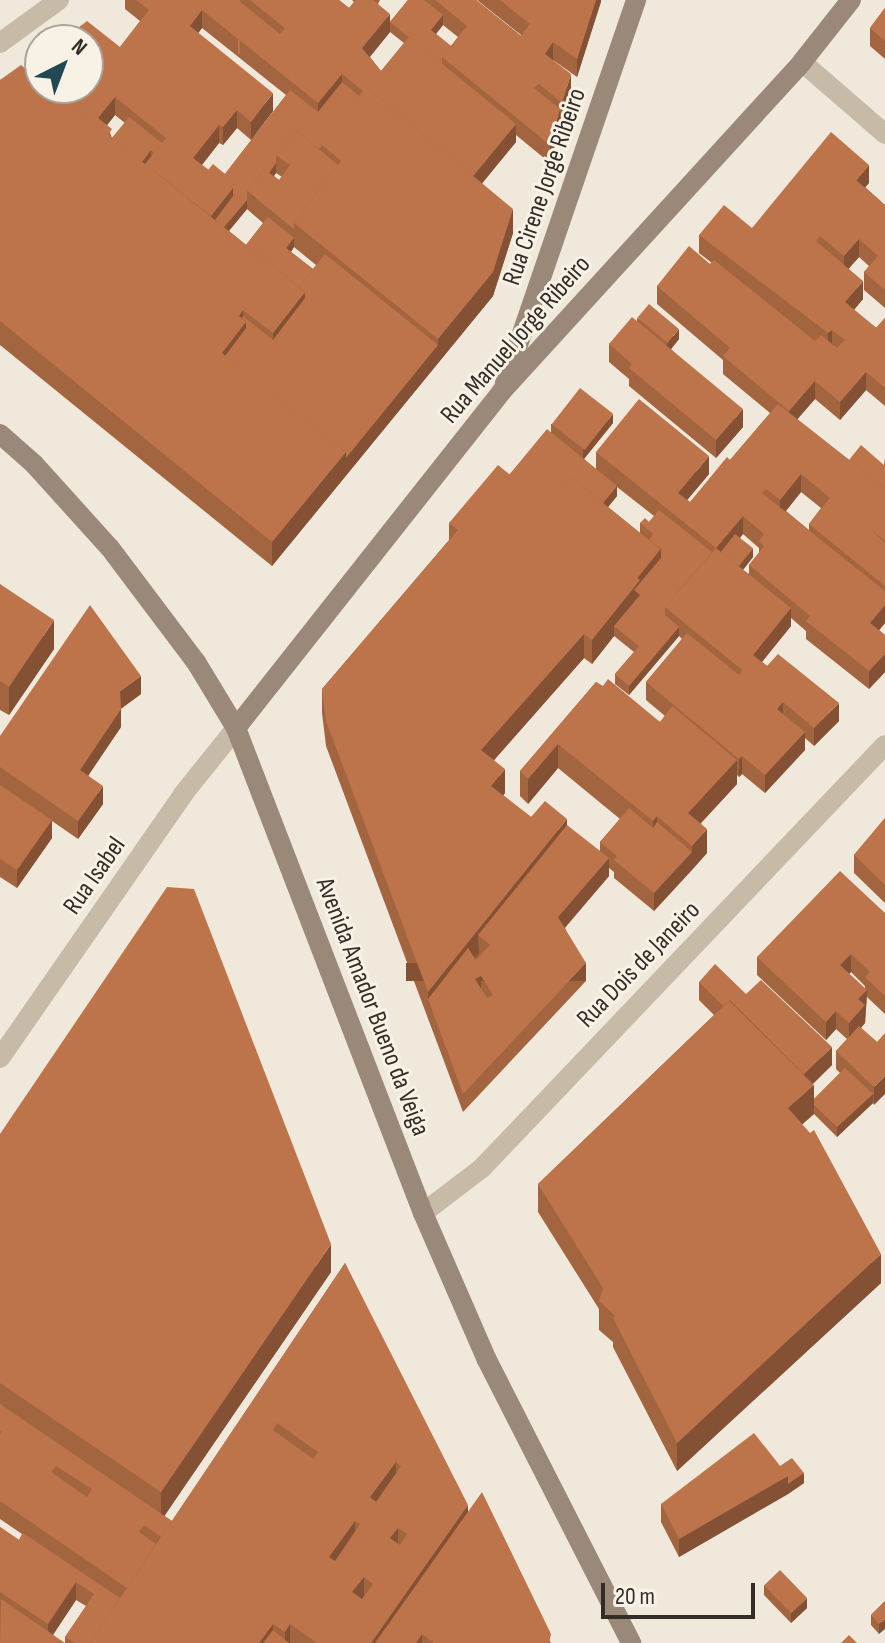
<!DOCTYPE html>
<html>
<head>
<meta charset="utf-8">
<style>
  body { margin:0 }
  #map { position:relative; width:885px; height:1643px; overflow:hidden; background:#f0e8db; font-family:"Sofia Sans Condensed",sans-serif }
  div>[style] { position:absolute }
  .street>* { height:20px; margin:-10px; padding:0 10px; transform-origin:10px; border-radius:10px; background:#c7baa7 }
  .secondary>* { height:20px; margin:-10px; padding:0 10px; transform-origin:10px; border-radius:10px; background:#9a8979 }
  .wall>* { inset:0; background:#a36440 }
  .shaded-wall>* { inset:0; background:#855134; transform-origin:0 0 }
  .building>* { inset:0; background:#be744a; transform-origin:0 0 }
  span { translate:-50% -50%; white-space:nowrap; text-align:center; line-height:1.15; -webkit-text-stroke:6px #f8f2e6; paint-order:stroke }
  .street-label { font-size:26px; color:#342d27 }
  .north { position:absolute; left:24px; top:24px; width:80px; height:80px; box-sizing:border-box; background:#f8f2e6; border:2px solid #aaa39a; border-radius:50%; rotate:42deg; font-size:22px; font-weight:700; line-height:32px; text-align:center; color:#342d27 }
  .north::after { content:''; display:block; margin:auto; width:28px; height:36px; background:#204953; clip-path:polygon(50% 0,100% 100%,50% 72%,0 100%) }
  .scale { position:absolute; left:601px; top:1583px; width:154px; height:36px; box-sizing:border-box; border:4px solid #342d27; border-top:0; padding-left:10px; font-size:24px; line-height:28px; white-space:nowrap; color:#342d27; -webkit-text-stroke:6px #f8f2e6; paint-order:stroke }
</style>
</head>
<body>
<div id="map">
  <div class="street">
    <i style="left:0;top:43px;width:73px;rotate:-36.1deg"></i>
    <i style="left:802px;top:62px;width:110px;rotate:40.9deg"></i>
    <i style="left:0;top:1058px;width:323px;rotate:-55.2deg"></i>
    <i style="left:184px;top:793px;width:83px;rotate:-51.3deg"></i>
    <i style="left:423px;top:1213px;width:74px;rotate:-37.3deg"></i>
    <i style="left:482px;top:1168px;width:584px;rotate:-46.39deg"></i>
  </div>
  <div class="secondary">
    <i style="left:505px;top:383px;width:405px;rotate:-71.1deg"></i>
    <i style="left:0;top:434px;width:45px;rotate:41.4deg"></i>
    <i style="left:34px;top:464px;width:113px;rotate:47.9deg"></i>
    <i style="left:110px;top:548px;width:143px;rotate:53deg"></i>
    <i style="left:196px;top:662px;width:77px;rotate:58.8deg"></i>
    <i style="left:236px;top:728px;width:520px;rotate:68.92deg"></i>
    <i style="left:423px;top:1213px;width:160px;rotate:66.5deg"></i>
    <i style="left:487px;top:1360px;width:318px;rotate:63deg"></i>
    <i style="left:236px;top:728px;width:429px;rotate:-51.7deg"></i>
    <i style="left:502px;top:391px;width:445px;rotate:-47.6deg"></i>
    <i style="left:802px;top:62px;width:79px;rotate:-51.7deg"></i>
  </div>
  <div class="wall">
    <i style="clip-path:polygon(evenodd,125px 0,339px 0,349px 8px,354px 2px,352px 0,380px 0,378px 4px,390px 22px,408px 0,476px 0,521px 36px,521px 35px,477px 0,601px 0,577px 77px,553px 60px,571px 92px,562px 121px,560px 119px,560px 127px,550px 163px,516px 135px,516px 142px,482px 183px,513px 233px,493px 296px,272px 566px,0 345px,0 80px,25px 68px,120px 47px,140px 21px,125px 9px,125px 0,443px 25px,458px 37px,451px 46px,436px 34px,443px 25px,125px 0,202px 28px,286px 95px,225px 174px,208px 170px,202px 165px,219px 143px,223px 145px,237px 128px,251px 140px,273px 111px,198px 33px,202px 28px,125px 0,390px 32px,404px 43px,381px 71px,370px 57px,390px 32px,125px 0,115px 115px,125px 123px,112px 138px,107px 125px,115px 115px,125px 0,276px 173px,282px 177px,279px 180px,274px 176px,276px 173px,125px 0,247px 209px,263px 223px,246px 245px,229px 231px,247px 209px,125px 0,294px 247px,316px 265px,313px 269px,291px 252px,294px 247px)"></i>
    <i style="clip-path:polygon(885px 8px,885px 59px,870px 46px,870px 28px)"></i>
    <i style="clip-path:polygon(evenodd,869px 183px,865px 187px,885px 205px,885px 308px,864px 290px,864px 272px,869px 266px,859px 257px,848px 269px,863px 299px,854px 310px,876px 328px,885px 318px,885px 406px,866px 390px,840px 420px,815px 399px,797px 419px,849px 460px,884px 465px,885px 458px,885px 623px,879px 630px,885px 635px,885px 672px,869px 689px,806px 639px,806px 631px,791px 618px,791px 626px,762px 662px,839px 721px,814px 746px,805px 738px,805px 750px,765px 793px,742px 774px,739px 777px,737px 775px,737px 784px,701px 823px,707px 853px,654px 911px,614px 878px,614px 872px,609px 868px,609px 876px,565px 928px,586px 981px,463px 1112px,326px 746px,322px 713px,322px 689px,449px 540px,449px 523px,509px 475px,551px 432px,551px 424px,613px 423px,584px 459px,596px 469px,596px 452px,709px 474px,687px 500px,690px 502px,730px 460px,770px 413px,723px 374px,723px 360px,657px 304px,657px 286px,712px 263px,699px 253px,699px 235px,752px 228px,869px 183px,617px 487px,654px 516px,649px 522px,640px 523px,640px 533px,608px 507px,617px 496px,617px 487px,869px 183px,801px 492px,821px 508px,809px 524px,809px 530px,786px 511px,801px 492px,869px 183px,743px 534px,759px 548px,759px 553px,749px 565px,749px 574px,743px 570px,753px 557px,740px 538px,743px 534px,869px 183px,614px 636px,634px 652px,615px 674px,615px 684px,629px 695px,679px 636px,682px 639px,646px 682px,646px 700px,665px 716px,660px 722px,596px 682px,520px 771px,520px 796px,528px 804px,558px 768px,620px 819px,600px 842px,600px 851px,531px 817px,503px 795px,505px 793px,494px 760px,584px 658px,592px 664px,614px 636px)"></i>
    <i style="clip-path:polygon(637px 318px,679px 339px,671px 349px,743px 427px,716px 458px,629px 386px,629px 379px,609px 362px,609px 344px,637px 321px)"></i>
    <i style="clip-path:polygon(0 584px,54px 649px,9px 715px,0 710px)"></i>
    <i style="clip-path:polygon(141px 694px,121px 709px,121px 727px,88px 775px,103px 804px,78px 839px,52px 821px,52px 838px,17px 888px,0 877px,0 736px)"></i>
    <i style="clip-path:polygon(885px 818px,885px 903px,854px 873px,854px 855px)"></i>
    <i style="clip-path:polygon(evenodd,885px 913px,885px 1014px,867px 997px,865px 1023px,861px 1028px,877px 1042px,874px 1105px,873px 1103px,837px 1137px,814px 1114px,802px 1124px,881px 1283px,677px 1471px,613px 1347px,613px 1342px,599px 1330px,599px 1309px,538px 1212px,538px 1184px,714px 1015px,699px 1000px,699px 982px,746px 994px,832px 1065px,813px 1084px,814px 1099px,840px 1073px,836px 1069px,836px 1051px,847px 1039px,836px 1029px,826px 1040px,757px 975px,757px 957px,885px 913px,851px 972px,865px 986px,865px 989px,849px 974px,851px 972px)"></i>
    <i style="clip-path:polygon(0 1134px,331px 1272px,164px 1516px,172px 1521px,345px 1263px,468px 1511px,551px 1643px,65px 1643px,65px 1637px,86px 1606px,76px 1600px,53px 1635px,0 1643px,0 1527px,19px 1540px,22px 1534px,0 1519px)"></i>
    <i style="clip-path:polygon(780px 1466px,804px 1483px,788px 1494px,679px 1557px,661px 1522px,661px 1504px)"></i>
    <i style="clip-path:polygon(764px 1585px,807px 1608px,791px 1623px,764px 1595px)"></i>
    <i style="clip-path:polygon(885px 1601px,879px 1634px,871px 1625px,871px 1615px)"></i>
  </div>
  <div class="shaded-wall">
    <i style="clip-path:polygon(596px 0,601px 0,601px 2px,577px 77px,577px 59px)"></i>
    <i style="clip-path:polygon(202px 10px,202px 28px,190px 44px,190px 26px)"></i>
    <i style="clip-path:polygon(390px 14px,390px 32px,362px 66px,362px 48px)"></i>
    <i style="clip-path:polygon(443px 15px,443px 25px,431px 40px,431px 30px)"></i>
    <i style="clip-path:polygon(553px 42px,553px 60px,545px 54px)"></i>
    <i style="clip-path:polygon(342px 74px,342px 92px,318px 121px,318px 103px)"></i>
    <i style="clip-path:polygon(571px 74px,571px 92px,562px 121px,562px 103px)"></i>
    <i style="clip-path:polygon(273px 93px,273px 111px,251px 140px,251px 122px)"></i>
    <i style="clip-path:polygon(115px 97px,115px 115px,100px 134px,98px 118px)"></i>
    <i style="clip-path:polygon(560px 109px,560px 127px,550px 163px,550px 145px)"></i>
    <i style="clip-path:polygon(237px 110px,237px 128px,223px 145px,223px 127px)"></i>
    <i style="clip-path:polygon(516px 124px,516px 142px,471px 197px,471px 179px)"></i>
    <i style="clip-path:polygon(219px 125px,219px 143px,193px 176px,193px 158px)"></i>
    <i style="clip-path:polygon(151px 150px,151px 160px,135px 171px)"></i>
    <i style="clip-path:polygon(276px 163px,276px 173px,255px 199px,251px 195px)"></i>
    <i style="clip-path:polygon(869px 165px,869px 183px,856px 198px,856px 180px)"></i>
    <i style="clip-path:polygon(233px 188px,233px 206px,208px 228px,208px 220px)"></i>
    <i style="clip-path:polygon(247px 200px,247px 209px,217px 245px,217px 236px)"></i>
    <i style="clip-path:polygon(513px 209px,513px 233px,493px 296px,272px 566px,272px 542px,346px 452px,438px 345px,438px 339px)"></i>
    <i style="clip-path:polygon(294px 229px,294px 247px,286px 258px,286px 248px,294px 238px)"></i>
    <i style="clip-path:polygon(859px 239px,859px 257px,844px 274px,844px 256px)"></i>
    <i style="clip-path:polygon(863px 281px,863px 299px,845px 320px,845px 302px)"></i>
    <i style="clip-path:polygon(317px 282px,273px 358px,273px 333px,302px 296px)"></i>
    <i style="clip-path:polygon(243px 310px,243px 326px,246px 322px,246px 346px,231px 366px,222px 353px,239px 316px)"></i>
    <i style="clip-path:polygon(679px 329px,679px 339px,667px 354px,667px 344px)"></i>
    <i style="clip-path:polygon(832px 330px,832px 348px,828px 351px,828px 333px)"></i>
    <i style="clip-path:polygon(866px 372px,866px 390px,840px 420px,840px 402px)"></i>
    <i style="clip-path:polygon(815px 381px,815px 399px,789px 429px,789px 411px)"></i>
    <i style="clip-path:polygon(743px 409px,743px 427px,716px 458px,716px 440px)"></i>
    <i style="clip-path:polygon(613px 414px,613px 423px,583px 460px,583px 450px)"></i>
    <i style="clip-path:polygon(709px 456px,709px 474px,678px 511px,678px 493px)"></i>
    <i style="clip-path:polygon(801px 474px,801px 492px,780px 518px,780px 500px)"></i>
    <i style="clip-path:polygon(617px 486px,617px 496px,599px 518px,599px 508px)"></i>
    <i style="clip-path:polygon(743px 516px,743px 534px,721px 560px,716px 548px)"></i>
    <i style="clip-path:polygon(753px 548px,753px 557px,734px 581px,734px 571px)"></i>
    <i style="clip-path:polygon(661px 549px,661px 567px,640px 605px,614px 626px,614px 636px,592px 664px,592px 640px,634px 582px)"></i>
    <i style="clip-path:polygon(885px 605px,885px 623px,870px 641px,870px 623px)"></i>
    <i style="clip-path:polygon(791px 608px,791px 626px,753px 673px,753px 655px)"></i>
    <i style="clip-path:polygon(54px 620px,54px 649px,9px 715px,9px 687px)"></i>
    <i style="clip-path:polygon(679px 627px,679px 636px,629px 695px,629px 686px)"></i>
    <i style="clip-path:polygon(584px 634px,584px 658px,481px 775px,481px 750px)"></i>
    <i style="clip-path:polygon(885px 654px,885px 672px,869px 689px,869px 671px)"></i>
    <i style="clip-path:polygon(141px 676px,141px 694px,120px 709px,120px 691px)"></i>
    <i style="clip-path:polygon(783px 702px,783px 720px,777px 709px)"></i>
    <i style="clip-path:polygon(839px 703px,839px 721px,814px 746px,814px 728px)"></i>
    <i style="clip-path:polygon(121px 709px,121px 727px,80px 788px,80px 770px)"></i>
    <i style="clip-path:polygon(805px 732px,805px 750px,765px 793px,765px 775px)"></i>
    <i style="clip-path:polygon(558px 744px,558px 768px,528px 804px,528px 779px)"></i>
    <i style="clip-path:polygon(742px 756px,742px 774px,739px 777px,739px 759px)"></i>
    <i style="clip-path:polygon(737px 760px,737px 784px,688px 837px,688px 813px)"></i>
    <i style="clip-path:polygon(505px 769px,505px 793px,491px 811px,491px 786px)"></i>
    <i style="clip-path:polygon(103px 786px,103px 804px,78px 839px,78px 821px)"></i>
    <i style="clip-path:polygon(657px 816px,657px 840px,653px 846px,653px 821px)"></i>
    <i style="clip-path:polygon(567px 819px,567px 843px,478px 935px,479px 953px,432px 1011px,428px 999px,428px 992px)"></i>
    <i style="clip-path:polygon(52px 820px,52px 838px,17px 888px,17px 870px)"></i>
    <i style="clip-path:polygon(707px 829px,707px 853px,692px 870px,692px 846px)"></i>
    <i style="clip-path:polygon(692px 852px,692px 870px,654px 911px,654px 893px)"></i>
    <i style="clip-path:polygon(609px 858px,609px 876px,558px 935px,558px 917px)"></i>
    <i style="clip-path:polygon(851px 954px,851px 972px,840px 983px,840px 965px)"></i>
    <i style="left:586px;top:963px;width:18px;height:180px;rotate:90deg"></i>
    <i style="clip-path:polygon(481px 976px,481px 994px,475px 979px)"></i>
    <i style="clip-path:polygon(867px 990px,865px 1023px,849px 1041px,849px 1023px,858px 999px)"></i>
    <i style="clip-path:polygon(836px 1011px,836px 1029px,826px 1040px,826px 1022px)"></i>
    <i style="clip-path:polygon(832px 1047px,832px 1065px,804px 1092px,804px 1074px)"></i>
    <i style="clip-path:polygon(885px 1076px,885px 1094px,874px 1105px,874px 1087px)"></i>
    <i style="clip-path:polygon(814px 1085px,814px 1114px,788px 1137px,788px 1108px)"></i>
    <i style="clip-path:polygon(873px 1094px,873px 1103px,837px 1137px,837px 1127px)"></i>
    <i style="clip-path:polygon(331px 1244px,331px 1272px,161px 1521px,161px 1492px)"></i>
    <i style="clip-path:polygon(881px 1254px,881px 1283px,677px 1471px,677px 1443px)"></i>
    <i style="clip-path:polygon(396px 1462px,396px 1486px,370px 1521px,370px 1497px)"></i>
    <i style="clip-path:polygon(804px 1473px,804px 1483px,788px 1494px,679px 1557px,679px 1539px,788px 1476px)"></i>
    <i style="clip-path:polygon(468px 1505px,468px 1530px,388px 1643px,371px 1643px)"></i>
    <i style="clip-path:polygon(355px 1521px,355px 1545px,329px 1581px,329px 1557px)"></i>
    <i style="clip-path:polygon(398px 1528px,398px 1552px,390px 1538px)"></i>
    <i style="clip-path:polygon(364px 1577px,364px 1601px,352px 1592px)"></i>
    <i style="clip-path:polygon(76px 1582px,76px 1600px,48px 1642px,48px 1624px)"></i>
    <i style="clip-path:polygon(807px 1598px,807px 1608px,791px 1623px,791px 1613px)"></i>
    <i style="clip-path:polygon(885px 1619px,885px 1629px,879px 1634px,879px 1624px)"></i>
    <i style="clip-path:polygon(273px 1624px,273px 1643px,259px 1643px)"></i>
    <i style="clip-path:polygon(290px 1624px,290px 1643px,285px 1643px,285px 1632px)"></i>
    <i style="clip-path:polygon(422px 1634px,422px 1643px,416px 1643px)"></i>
  </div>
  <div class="building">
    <i style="clip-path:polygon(136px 0,238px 0,280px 34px,285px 28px,250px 0,339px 0,349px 8px,356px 0,373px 0,390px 14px,362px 48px,381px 71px,409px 37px,516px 124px,473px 176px,366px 87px,363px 91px,342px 74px,318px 103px,202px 10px,190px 26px,273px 93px,251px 122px,237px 110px,223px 127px,219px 125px,193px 158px,233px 188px,211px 216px,145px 164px,166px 138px,115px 97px,98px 118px,112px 129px,108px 135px,50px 88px,88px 88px,88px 40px,62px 40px,87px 21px,120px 47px,149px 10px)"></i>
    <i style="left:238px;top:0;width:2px;height:54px"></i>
    <i style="clip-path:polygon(408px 0,424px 0,443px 15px,431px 30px,451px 46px,442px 57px,442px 64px,390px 22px)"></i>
    <i style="clip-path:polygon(435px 0,476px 0,521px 36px,530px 24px,500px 0,596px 0,577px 59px,553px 42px,545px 54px,571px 74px,562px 103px,539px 84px,534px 88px,560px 109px,550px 145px,442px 57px,467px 26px)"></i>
    <i style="clip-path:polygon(885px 8px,885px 41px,870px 28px)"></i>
    <i style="clip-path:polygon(40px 56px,40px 80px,25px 68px)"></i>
    <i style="clip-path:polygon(21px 65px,40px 80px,40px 88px,50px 88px,305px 292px,273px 333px,243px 310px,239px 316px,246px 322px,222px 353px,346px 452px,272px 542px,0 321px,0 80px)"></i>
    <i style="clip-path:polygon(342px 82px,359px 96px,319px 149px,296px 130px,276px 155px,276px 163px,269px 173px,264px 169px,247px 191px,247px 200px,224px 227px,215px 220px,233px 196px,233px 188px,208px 170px,213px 164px,225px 174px,290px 90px,318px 112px)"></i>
    <i style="clip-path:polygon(366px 87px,513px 209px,493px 272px,438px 339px,294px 223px,341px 161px,321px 144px)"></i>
    <i style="clip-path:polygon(129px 117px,162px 143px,154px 153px,151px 150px,142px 162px,112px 138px)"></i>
    <i style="clip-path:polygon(296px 130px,338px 165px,294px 223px,294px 229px,247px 191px,264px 169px,279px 180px,290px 165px,276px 155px)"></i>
    <i style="clip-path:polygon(831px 132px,869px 165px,856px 180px,885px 205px,885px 290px,864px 272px,878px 256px,859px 239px,844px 256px,820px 236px,816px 241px,863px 281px,845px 302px,885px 335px,885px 388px,866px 372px,840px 402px,815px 381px,789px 411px,723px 356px,730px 348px,657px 286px,689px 246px,710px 264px,714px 260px,815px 341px,821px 335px,837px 348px,845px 340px,832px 330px,828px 333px,699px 235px,724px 205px,752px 228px)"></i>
    <i style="clip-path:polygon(268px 217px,294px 238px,286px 248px,313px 269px,299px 287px,246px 245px)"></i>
    <i style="clip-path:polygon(325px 254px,438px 345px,346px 458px,346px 452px,225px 356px,246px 328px,246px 322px,242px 318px,243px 316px,273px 340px,305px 298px,305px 292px,299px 287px)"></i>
    <i style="left:649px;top:304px;width:39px;height:18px;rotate:40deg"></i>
    <i style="clip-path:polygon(632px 317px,743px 409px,716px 440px,629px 368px,632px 364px,609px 344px)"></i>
    <i style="clip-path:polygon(885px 318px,885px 335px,876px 328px)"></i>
    <i style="left:580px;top:388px;width:42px;height:46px;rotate:38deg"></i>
    <i style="clip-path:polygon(639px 399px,709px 456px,678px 493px,690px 502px,727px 457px,730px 460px,778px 404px,885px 488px,885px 541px,870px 529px,885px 543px,885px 586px,809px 524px,830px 498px,801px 474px,780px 500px,766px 489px,762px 493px,885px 591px,885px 605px,870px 623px,885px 635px,885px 654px,869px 671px,806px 621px,810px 616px,749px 565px,764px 546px,759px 541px,764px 534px,743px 516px,716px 548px,596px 452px)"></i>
    <i style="clip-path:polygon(547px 429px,617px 486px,603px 503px,571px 477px,548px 506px,509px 475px)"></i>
    <i style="clip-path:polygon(861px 445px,885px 466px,885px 488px,849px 460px)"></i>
    <i style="clip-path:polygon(498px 465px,640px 580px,592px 640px,584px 634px,481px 750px,505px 769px,491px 786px,531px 817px,545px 801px,567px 819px,428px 992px,326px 721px,322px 689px,458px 530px,449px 523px)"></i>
    <i style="left:571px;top:477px;width:115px;height:37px;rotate:39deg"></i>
    <i style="clip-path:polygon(659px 510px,712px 552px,665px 607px,665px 615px,679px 627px,629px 686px,615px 674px,639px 646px,614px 626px,640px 595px,634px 590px,661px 558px,661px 549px,649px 540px,653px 534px,640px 523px,645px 518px,649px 522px)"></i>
    <i style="left:735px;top:534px;width:23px;height:23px;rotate:38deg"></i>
    <i style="clip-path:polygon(716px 548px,791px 608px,753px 655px,767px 666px,778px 654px,839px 703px,814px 728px,783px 702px,777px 709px,805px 732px,765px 775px,742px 756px,739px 759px,646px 682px,687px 633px,739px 675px,742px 670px,665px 607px)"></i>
    <i style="clip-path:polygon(0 584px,54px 620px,9px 687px,0 681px)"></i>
    <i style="clip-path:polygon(90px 605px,141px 676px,120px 691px,121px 709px,80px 770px,103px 786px,78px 821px,0 767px,0 736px)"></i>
    <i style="clip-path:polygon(608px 679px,660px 722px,672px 706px,737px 760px,688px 813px,707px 829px,692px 846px,657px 816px,653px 821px,558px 744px,528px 779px,520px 771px,596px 682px,603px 686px)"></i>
    <i style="clip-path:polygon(0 785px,52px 820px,17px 870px,0 859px)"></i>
    <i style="clip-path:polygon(629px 808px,653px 828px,657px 822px,692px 852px,654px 893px,614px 860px,617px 856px,600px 842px)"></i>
    <i style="clip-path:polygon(885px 818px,885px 885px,854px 855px)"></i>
    <i style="clip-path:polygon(evenodd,567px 825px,609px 858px,558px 917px,586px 963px,463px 1094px,428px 999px,468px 948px,476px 960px,490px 945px,478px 935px,567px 825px,481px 976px,493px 995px,487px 998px,475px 979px,481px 976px)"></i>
    <i style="clip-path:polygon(840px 871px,885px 913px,885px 996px,865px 977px,870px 972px,851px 954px,840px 965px,867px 990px,858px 999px,865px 1005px,849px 1023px,836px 1011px,826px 1022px,757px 957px)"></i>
    <i style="clip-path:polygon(167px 887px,194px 889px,331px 1244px,161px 1492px,0 1383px,0 1134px)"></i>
    <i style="clip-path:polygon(715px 964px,746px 994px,761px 980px,832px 1047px,804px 1074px,730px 1000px,723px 1006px,699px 982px)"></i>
    <i style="clip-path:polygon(729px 1001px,814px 1085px,788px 1108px,810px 1133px,814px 1130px,881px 1254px,677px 1443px,613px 1318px,615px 1316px,599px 1301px,603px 1288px,538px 1184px)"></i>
    <i style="clip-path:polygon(859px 1026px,877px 1042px,885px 1033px,885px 1076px,874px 1087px,836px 1051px)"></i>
    <i style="clip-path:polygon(845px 1068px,873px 1094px,837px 1127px,814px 1105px,814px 1099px)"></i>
    <i style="clip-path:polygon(evenodd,345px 1263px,468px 1505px,371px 1643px,317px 1643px,290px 1624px,285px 1632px,273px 1624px,259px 1643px,90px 1643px,345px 1263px,277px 1423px,318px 1452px,313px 1459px,273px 1430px,277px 1423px,345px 1263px,396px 1462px,401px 1466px,376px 1502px,370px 1497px,396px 1462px,345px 1263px,355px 1521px,360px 1524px,335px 1561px,329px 1557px,355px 1521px,345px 1263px,398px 1528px,407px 1534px,400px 1545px,390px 1538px,398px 1528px,345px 1263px,364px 1577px,373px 1584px,362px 1599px,352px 1592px,364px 1577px)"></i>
    <i style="clip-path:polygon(evenodd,0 1404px,172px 1521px,161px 1537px,144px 1525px,139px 1532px,156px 1544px,127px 1588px,0 1501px,0 1435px,2px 1432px,0 1431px,0 1404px,56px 1466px,92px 1489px,87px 1497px,51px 1472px,56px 1466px)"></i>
    <i style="clip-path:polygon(754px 1433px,788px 1476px,679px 1539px,661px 1504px)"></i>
    <i style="clip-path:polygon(792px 1458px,804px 1473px,788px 1484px,788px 1476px,780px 1466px)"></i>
    <i style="clip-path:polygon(482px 1492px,551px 1634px,549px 1643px,434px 1643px,422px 1634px,416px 1643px,375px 1643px)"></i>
    <i style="clip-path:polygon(0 1527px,19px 1540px,23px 1533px,120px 1598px,90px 1643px,75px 1643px,65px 1637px,94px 1594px,76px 1582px,48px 1624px,0 1592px)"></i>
    <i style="left:780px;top:1570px;width:39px;height:22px;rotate:46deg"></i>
    <i style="clip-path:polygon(1px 1599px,65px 1643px,0 1643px)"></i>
    <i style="clip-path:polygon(885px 1601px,885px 1619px,879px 1624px,871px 1615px)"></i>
    <i style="clip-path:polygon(273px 1630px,289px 1643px,263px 1643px)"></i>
    <i style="clip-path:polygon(849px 1635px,857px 1643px,841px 1643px)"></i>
  </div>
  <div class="street-label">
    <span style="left:545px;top:187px;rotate:-71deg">Rua Cirene Jorge Ribeiro</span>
    <span style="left:516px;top:340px;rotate:-49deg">Rua Manuel Jorge Ribeiro</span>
    <span style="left:95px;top:876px;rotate:-55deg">Rua Isabel</span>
    <span style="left:639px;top:965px;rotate:-46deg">Rua Dois de Janeiro</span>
    <span style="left:372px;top:1007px;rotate:69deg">Avenida Amador Bueno da Veiga</span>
  </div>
  <div class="north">N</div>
  <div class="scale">20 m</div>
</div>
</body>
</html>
